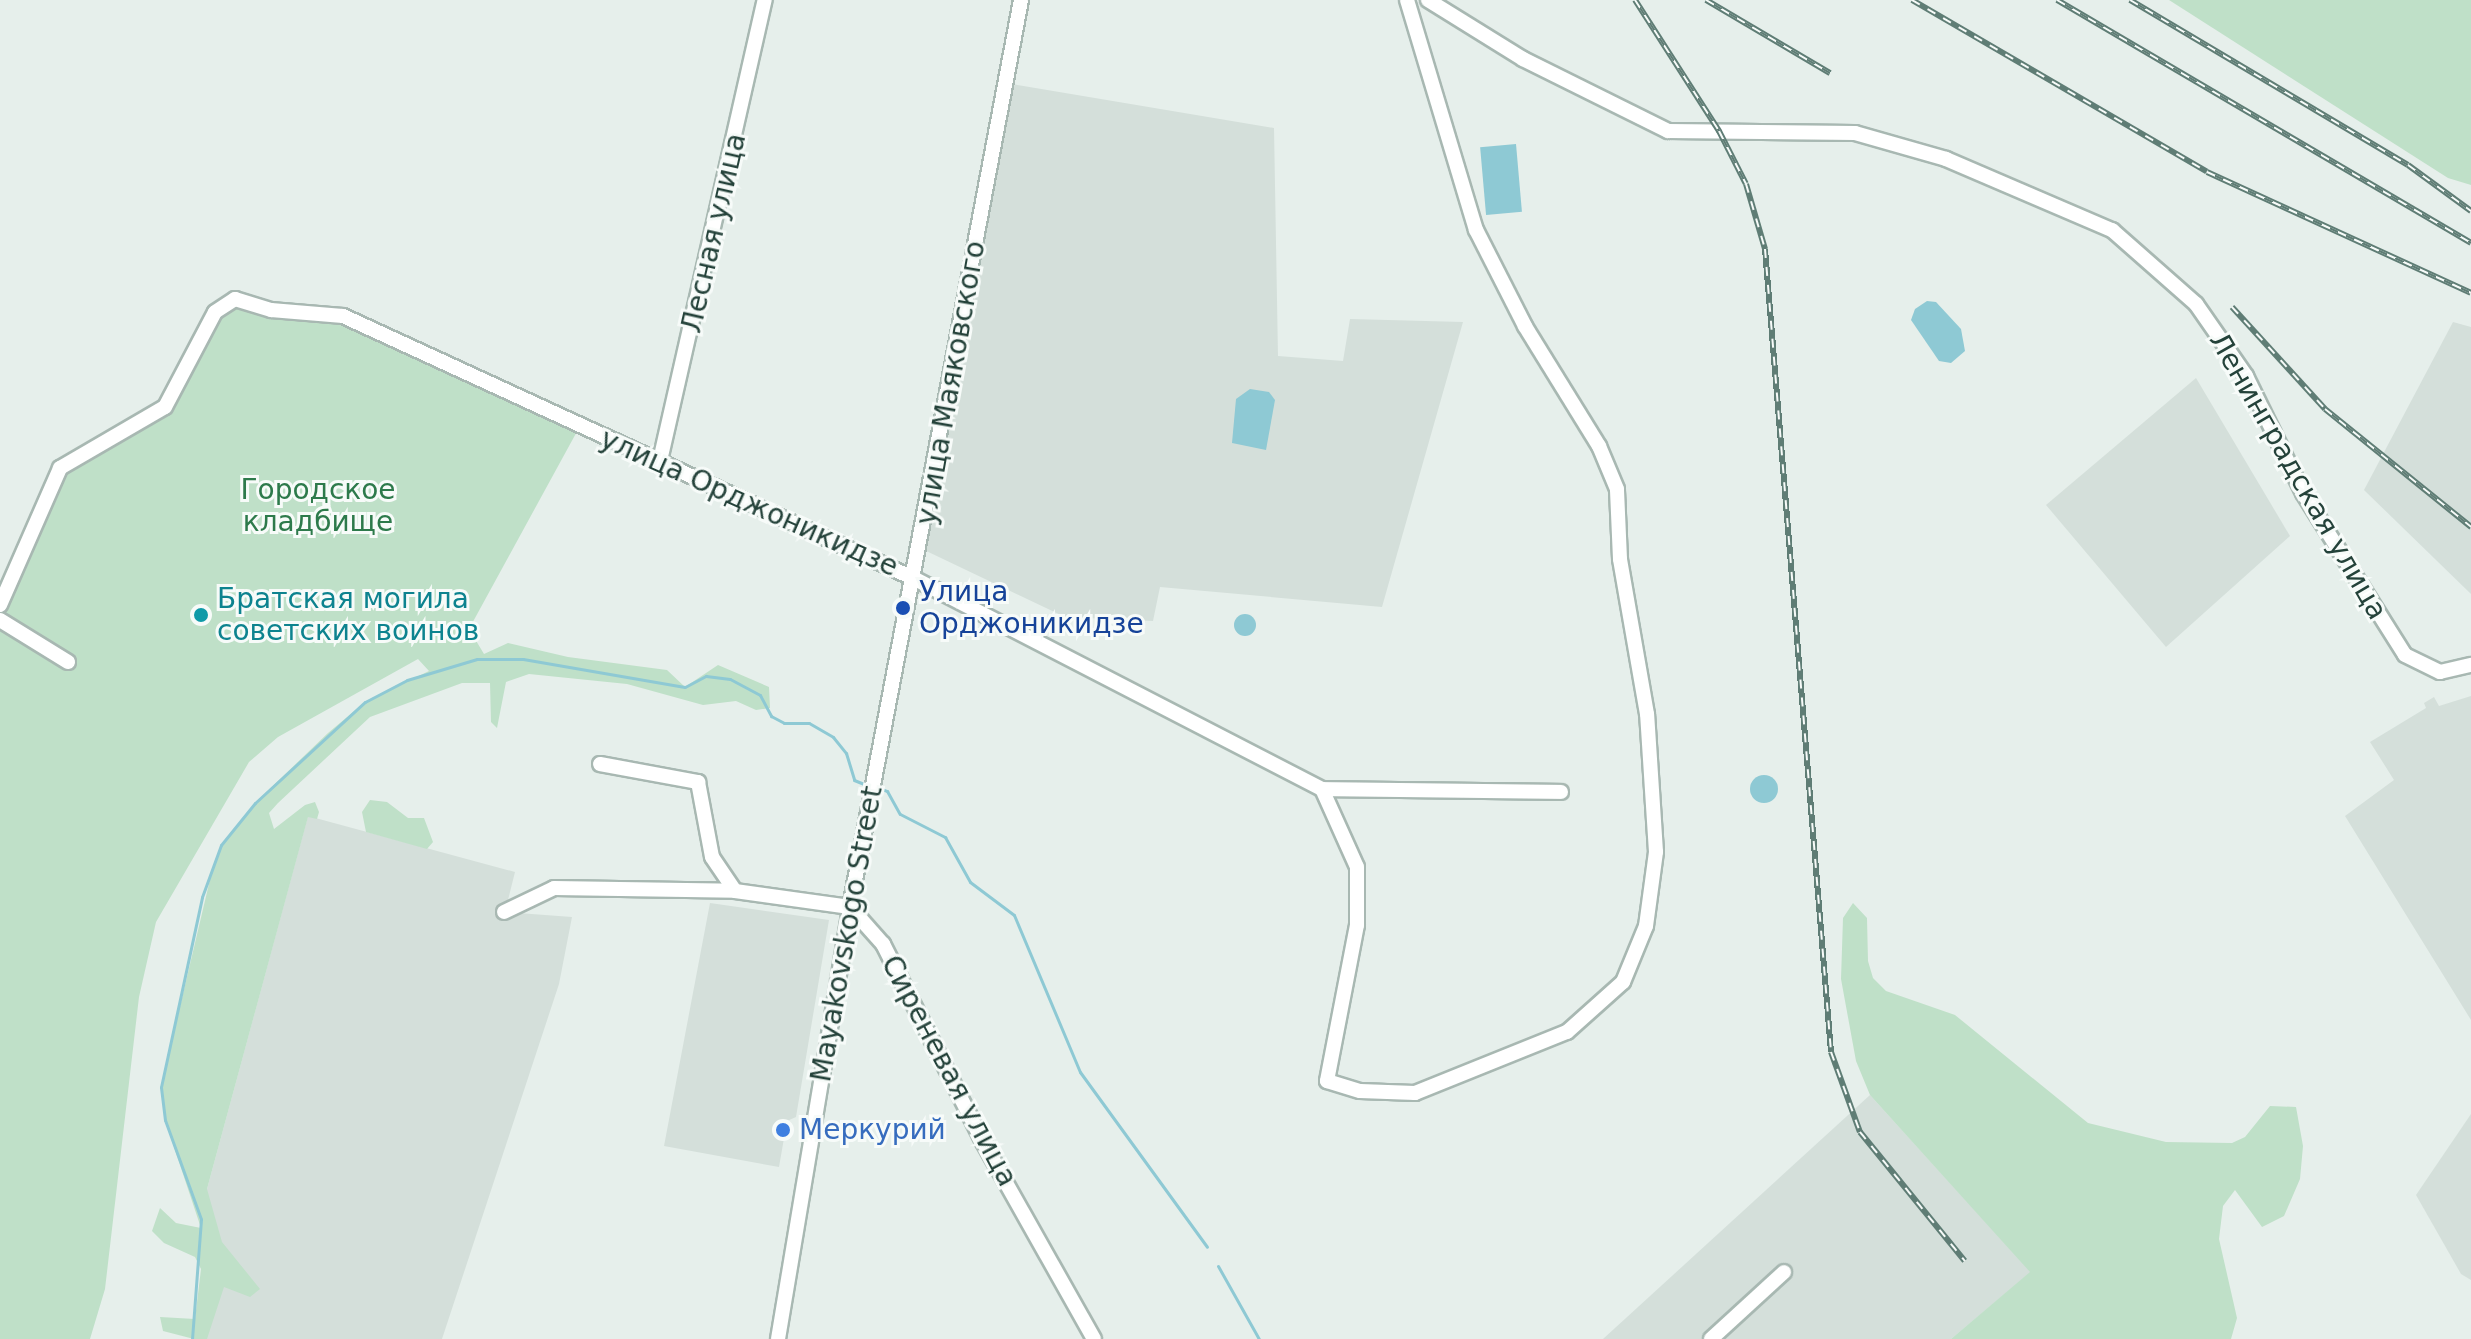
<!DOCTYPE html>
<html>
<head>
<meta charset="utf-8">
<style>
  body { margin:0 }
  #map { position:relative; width:2471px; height:1339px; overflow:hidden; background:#e6efeb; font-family:"DejaVu Sans",sans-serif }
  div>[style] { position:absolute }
  .built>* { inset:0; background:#d4dfda }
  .green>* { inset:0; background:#bfe0c8 }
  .water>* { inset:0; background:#8ec9d4; transform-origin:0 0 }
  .round { border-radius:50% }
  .stream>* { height:3px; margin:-1.5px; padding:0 1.5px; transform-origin:1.5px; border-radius:1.5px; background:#8ec9d4 }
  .roads { filter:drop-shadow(2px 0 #a8b8b2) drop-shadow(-2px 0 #a8b8b2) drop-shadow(0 2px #a8b8b2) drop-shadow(0 -2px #a8b8b2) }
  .minor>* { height:14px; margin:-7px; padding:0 7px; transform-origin:7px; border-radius:7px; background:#fff }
  .rail>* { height:6px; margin-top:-3px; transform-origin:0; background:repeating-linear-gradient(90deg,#f7fbf9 0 9px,#5f7d75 0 18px); box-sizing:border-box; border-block:2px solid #5f7d75 }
  .dots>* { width:22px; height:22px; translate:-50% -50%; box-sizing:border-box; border:4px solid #f7fbf9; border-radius:50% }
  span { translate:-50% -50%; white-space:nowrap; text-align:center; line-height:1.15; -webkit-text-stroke:6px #f7fbf9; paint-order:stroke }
  .street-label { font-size:28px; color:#24423a }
  .park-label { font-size:28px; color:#2d7a4b }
  .transit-label { font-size:28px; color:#164399 }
  .left { translate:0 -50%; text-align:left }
  .culture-label { font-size:28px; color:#0d838f }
  .shop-label { font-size:28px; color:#366cbe }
</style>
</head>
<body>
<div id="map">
  <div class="built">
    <i style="clip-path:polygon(1006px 83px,1274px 128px,1278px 356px,1343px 361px,1350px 319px,1463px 322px,1382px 607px,1160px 587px,1153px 621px,1065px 617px,920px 548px)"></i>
    <i style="clip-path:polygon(2453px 322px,2471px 327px,2471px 594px,2364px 490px)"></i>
    <i style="clip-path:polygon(2196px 378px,2290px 536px,2166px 647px,2046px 505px)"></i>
    <i style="clip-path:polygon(2471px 696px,2471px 1020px,2345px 816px,2394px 780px,2370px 742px,2426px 708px,2424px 703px,2434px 697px,2439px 706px)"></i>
    <i style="clip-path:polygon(308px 816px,515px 872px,505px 912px,572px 917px,559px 984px,442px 1339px,207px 1339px,207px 1189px)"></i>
    <i style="clip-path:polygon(710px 903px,829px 920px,796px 1117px,787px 1121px,779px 1167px,664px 1146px)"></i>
    <i style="clip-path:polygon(1870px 1095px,2031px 1272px,1951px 1339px,1603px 1339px)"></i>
    <i style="clip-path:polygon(2471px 1114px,2471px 1280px,2461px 1274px,2416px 1195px)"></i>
  </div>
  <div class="green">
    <i style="clip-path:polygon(2169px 0,2471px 0,2471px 185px,2448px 178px)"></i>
    <i style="clip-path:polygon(224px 304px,343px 316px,580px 426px,469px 629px,484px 654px,508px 643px,568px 657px,667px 670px,685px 687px,718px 665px,769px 687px,770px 708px,756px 710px,736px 701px,703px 705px,627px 684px,529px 674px,506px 682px,497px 728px,491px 722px,490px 683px,462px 683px,370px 717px,278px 803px,269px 813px,274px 829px,305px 805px,315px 802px,319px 812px,317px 819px,308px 817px,207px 1189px,222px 1242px,260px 1289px,250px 1297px,224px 1287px,207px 1339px,194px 1339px,163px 1331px,160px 1317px,195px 1319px,201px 1269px,195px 1257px,164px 1243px,152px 1231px,160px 1208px,176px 1223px,201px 1228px,165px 1120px,161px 1087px,212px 871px,221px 845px,255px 803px,328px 733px,365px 702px,429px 671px,418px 659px,278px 737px,249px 762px,156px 922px,139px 997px,105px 1289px,90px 1339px,0 1339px,0 605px,60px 468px,165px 407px)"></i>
    <i style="clip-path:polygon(370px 800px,387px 802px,408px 818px,424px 818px,433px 842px,427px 849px,366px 832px,362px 812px)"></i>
    <i style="clip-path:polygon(1853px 903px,1867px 918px,1868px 961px,1873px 978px,1886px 991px,1955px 1015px,2088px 1123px,2166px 1142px,2232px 1143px,2245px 1137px,2270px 1106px,2296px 1107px,2303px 1146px,2300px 1179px,2284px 1216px,2262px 1227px,2235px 1190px,2223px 1206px,2219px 1239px,2237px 1318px,2231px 1339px,1951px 1339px,2030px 1272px,1870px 1095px,1856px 1061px,1841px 979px,1843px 918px)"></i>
  </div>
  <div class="water">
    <i style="left:1516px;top:144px;width:68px;height:36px;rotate:85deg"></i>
    <i style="clip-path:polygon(1927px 301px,1936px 302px,1961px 329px,1965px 351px,1951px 363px,1939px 361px,1911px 320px,1915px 309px)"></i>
    <i style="clip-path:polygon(1250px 389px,1269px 392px,1275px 400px,1266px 450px,1232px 443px,1236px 399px)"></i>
    <i class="round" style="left:1234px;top:614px;width:22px;height:22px"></i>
    <i class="round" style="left:1750px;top:775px;width:28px;height:28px"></i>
  </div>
  <div class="stream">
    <i style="left:876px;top:787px;width:12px;rotate:20deg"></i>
    <i style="left:887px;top:791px;width:26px;rotate:61deg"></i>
    <i style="left:900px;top:814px;width:51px;rotate:27.1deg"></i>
    <i style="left:945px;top:837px;width:51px;rotate:60.9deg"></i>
    <i style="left:970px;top:882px;width:55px;rotate:36.9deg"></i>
    <i style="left:1014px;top:915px;width:170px;rotate:67.2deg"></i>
    <i style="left:1080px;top:1072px;width:216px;rotate:54deg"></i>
    <i style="left:1218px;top:1266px;width:84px;rotate:60.7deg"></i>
    <i style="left:192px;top:1339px;width:120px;rotate:-85.7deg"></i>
    <i style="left:201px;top:1219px;width:105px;rotate:-110deg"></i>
    <i style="left:165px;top:1120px;width:33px;rotate:-97deg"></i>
    <i style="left:161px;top:1087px;width:194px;rotate:-77.8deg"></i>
    <i style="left:202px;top:897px;width:55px;rotate:-69.9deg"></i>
    <i style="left:221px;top:845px;width:54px;rotate:-51deg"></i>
    <i style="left:255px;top:803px;width:149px;rotate:-42.6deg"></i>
    <i style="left:365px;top:702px;width:47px;rotate:-27.6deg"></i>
    <i style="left:407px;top:680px;width:73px;rotate:-16.7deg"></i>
    <i style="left:477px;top:659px;width:46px"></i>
    <i style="left:523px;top:659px;width:164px;rotate:9.8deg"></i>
    <i style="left:685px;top:687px;width:24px;rotate:-28deg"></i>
    <i style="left:706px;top:676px;width:24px;rotate:7deg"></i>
    <i style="left:730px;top:679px;width:34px;rotate:28deg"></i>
    <i style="left:760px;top:695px;width:24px;rotate:62deg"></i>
    <i style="left:771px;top:716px;width:15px;rotate:28deg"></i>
    <i style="left:784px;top:723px;width:25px"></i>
    <i style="left:809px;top:723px;width:28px;rotate:30deg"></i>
    <i style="left:833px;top:737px;width:21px;rotate:51deg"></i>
    <i style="left:846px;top:753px;width:28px;rotate:73deg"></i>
    <i style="left:854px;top:780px;width:16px;rotate:22deg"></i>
  </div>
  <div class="roads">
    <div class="minor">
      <i style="left:1428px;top:0;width:112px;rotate:31.8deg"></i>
      <i style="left:1523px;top:59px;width:162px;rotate:26.4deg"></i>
      <i style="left:1668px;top:131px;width:187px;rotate:0.6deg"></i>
      <i style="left:1855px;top:133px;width:95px;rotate:15.9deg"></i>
      <i style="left:1946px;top:159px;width:181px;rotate:23.2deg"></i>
      <i style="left:2112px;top:230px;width:112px;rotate:41.4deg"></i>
      <i style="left:2196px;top:304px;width:88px;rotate:55.2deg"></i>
      <i style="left:2246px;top:376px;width:130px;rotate:64deg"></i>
      <i style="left:2303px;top:493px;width:191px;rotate:57.8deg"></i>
      <i style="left:2405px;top:655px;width:39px;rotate:26deg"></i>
      <i style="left:2440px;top:672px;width:32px;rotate:-13deg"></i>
      <i style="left:659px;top:465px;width:477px;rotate:-77.2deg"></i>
      <i style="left:0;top:605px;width:150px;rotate:-66.3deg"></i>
      <i style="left:60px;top:468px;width:121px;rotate:-30.2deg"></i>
      <i style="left:165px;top:407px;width:107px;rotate:-62.2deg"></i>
      <i style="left:215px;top:312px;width:24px;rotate:-33deg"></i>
      <i style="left:235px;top:299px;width:38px;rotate:17deg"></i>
      <i style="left:271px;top:310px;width:72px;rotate:4.8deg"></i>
      <i style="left:343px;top:316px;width:630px;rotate:24.69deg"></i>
      <i style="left:915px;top:579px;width:458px;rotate:27.3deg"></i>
      <i style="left:0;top:620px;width:80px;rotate:31.7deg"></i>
      <i style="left:600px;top:764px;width:100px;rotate:10.4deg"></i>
      <i style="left:698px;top:782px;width:76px;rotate:79.4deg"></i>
      <i style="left:712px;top:857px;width:41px;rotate:55.9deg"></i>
      <i style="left:1322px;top:789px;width:85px;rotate:65.8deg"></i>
      <i style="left:1357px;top:867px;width:58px;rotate:90deg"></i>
      <i style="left:1357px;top:925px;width:159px;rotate:100.9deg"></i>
      <i style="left:1327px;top:1081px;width:34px;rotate:17deg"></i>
      <i style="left:1360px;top:1091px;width:55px;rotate:2.1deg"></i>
      <i style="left:1415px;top:1093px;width:164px;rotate:-21.9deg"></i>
      <i style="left:1567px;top:1032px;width:75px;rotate:-41.8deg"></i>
      <i style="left:1623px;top:982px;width:61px;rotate:-67.7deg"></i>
      <i style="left:1646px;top:926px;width:75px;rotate:-82.3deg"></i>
      <i style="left:1656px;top:852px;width:138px;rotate:-93.7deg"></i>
      <i style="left:1647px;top:714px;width:157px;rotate:-99.9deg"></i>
      <i style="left:1620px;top:559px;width:70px;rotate:-92.5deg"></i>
      <i style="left:1617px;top:489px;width:47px;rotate:-112.7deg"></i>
      <i style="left:1599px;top:446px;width:141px;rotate:-121.7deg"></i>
      <i style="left:1525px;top:326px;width:108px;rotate:-117deg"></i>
      <i style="left:1476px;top:230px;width:240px;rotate:-106.7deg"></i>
      <i style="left:1322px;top:789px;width:239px;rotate:0.7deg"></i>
      <i style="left:504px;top:912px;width:55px;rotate:-25.6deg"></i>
      <i style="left:554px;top:888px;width:181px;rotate:0.9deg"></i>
      <i style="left:735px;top:891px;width:116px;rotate:7.9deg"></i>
      <i style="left:850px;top:907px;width:50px;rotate:48.3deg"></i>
      <i style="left:883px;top:944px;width:222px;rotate:63.2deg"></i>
      <i style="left:983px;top:1142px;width:226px;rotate:60.6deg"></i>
      <i style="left:778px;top:1339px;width:438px;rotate:-80.5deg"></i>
      <i style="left:850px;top:907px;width:923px;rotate:-79.32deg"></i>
      <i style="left:1711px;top:1339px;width:99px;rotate:-42.5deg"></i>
    </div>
  </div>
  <div class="rail">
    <i style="left:1635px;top:0;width:156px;rotate:57.3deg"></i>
    <i style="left:1719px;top:131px;width:59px;rotate:63deg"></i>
    <i style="left:1746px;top:184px;width:68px;rotate:73.7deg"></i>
    <i style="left:1765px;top:249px;width:806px;rotate:85.3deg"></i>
    <i style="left:1831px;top:1052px;width:85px;rotate:70.1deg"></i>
    <i style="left:1860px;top:1132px;width:166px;rotate:50.9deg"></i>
    <i style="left:1706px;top:0;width:144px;rotate:30.5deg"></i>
    <i style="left:1912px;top:0;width:341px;rotate:30.2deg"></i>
    <i style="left:2207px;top:172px;width:290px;rotate:24.6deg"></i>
    <i style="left:2057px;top:0;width:480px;rotate:30.4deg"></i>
    <i style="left:2130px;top:0;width:323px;rotate:30.7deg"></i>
    <i style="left:2408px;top:165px;width:78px;rotate:36.1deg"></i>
    <i style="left:2232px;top:307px;width:138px;rotate:47.6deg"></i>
    <i style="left:2325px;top:409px;width:188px;rotate:38.9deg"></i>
  </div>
  <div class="dots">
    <i style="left:903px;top:608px;background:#1a4fb4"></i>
    <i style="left:201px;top:615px;background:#0f9aa8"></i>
    <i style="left:783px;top:1130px;background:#3f7fe0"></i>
  </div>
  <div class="street-label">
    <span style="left:714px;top:233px;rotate:-77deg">Лесная улица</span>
    <span style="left:951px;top:383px;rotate:-80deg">улица Маяковского</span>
    <span style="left:2298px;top:476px;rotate:60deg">Ленинградская улица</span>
    <span style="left:749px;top:503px;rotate:24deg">улица Орджоникидзе</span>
    <span style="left:847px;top:934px;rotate:-80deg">Mayakovskogo Street</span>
    <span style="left:949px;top:1071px;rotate:62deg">Сиреневая улица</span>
  </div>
  <div class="park-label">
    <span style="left:318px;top:506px">Городское<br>кладбище</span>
  </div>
  <div class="transit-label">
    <span class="left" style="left:919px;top:608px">Улица<br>Орджоникидзе</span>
  </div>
  <div class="culture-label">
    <span class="left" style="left:217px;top:615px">Братская могила<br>советских воинов</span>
  </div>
  <div class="shop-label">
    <span class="left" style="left:799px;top:1130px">Меркурий</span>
  </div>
</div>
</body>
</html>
